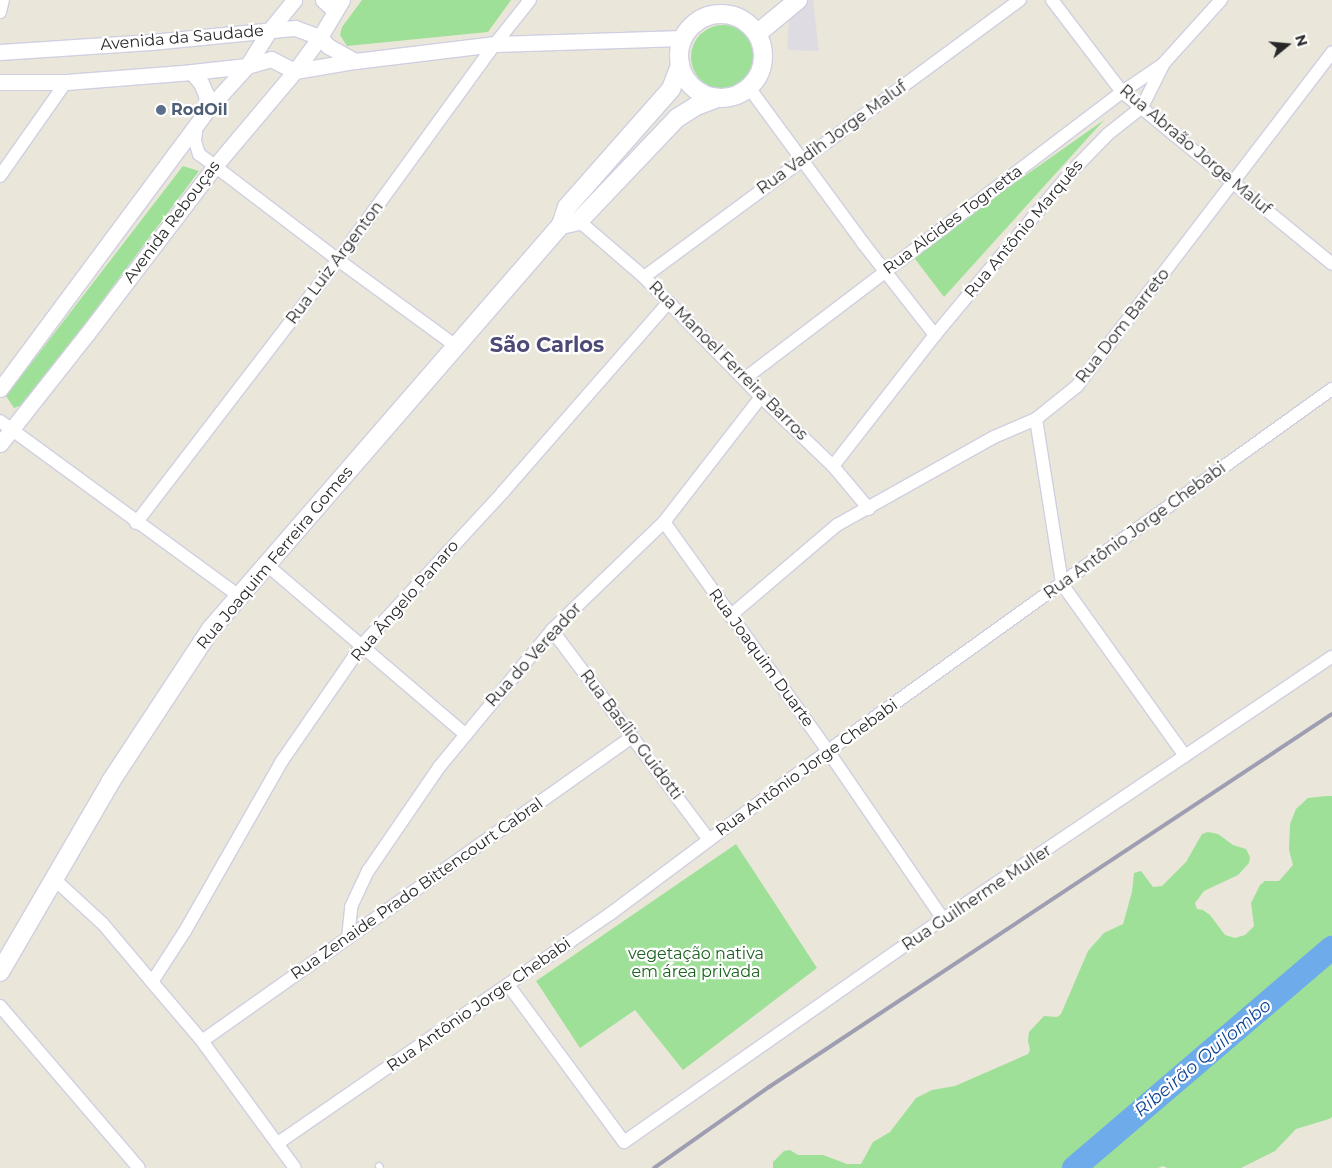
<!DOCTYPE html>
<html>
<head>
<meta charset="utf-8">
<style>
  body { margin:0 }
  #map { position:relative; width:1332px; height:1168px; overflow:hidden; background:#eae7da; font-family:Montserrat,sans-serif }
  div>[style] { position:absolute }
  .industrial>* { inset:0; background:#dfdbe3 }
  .green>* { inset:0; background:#9ee097 }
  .round { border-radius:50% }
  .river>* { height:24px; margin:-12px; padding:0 12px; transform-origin:12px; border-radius:12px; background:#6eabeb }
  .roads { filter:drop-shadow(1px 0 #d0cfe1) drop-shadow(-1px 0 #d0cfe1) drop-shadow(0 1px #d0cfe1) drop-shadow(0 -1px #d0cfe1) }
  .service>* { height:6px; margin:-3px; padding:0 3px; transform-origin:3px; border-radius:3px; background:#fff }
  .minor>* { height:12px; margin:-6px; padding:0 6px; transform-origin:6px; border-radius:6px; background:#fff }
  .tertiary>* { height:15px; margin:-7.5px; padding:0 7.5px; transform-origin:7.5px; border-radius:7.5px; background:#fff }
  .secondary>* { height:18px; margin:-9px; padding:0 9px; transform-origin:9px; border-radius:9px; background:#fff }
  .secondary>.ring { margin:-9px; padding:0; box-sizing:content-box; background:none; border:18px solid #fff; border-radius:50% }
  .rail>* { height:4px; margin:-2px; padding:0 2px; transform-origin:2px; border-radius:2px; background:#9f9db2 }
  .dots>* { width:14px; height:14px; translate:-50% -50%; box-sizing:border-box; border:2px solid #fff; border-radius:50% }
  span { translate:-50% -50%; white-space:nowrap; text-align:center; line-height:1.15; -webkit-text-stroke:4.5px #fff; paint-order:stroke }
  .street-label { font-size:16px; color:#282828 }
  .service-label { font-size:16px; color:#4e5e75; font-weight:700 }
  .left { translate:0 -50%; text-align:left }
  .park-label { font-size:16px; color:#1b621e }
  .water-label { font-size:18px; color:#104694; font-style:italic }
  .district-label { font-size:21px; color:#4d4a77; font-weight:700 }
  .north { position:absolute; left:1262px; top:20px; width:50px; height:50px; -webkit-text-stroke:4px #fff; paint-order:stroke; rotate:73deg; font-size:14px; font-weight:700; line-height:20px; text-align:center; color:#282828 }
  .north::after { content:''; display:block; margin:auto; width:18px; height:22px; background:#282828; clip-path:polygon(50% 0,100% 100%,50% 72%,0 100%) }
</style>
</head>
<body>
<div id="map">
  <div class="industrial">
    <i style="clip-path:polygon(804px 0,813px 0,819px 51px,787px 50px,789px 18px)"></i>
  </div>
  <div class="green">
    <i style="clip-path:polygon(362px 0,511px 0,488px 32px,347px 46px,340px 35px,342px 27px)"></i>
    <i class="round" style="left:691px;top:25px;width:64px;height:64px"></i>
    <i style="clip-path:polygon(1104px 120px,944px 297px,912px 255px)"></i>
    <i style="clip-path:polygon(183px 166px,199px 171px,25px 404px,14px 408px,6px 396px)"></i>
    <i style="clip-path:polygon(1326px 796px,1332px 796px,1332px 1117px,1329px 1119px,1296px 1129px,1275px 1151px,1241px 1168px,1167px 1168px,1163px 1166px,1158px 1168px,773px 1168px,773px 1162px,784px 1151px,790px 1150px,798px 1155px,823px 1155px,847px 1164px,861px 1164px,873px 1142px,890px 1132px,916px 1098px,932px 1090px,955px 1086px,1028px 1054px,1030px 1050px,1028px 1041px,1029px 1032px,1044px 1016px,1057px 1017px,1061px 1014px,1088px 951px,1104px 933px,1123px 924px,1132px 892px,1134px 873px,1141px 871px,1153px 887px,1162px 886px,1186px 862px,1202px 834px,1208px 832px,1218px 834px,1233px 845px,1246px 849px,1250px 857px,1249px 863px,1238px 875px,1204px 891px,1195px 903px,1197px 909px,1203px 910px,1210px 915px,1225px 935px,1235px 938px,1245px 935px,1254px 926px,1251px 903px,1260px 885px,1265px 881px,1279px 881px,1293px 865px,1289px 850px,1290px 824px,1296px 809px,1308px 798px)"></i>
    <i style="clip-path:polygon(736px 844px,817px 968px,683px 1070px,635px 1010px,580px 1048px,536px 981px)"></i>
  </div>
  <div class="river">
    <i style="left:1074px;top:1168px;width:339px;rotate:-40.5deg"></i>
  </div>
  <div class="roads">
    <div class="service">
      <i style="left:379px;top:1166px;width:2px;rotate:63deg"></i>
    </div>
    <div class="minor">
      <i style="left:1052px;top:0;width:116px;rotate:52.7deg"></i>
      <i style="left:1122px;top:92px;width:271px;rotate:39.3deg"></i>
      <i style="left:0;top:12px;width:12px;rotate:-76deg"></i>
      <i style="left:750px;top:89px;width:191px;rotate:53.7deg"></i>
      <i style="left:863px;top:243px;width:117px;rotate:52deg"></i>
      <i style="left:197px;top:124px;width:17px;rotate:97deg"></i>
      <i style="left:195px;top:141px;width:14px;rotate:73deg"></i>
      <i style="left:199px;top:154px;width:175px;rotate:37.3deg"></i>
      <i style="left:338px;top:260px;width:146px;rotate:36.1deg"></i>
      <i style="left:0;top:176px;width:115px;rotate:-54.9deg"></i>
      <i style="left:579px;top:221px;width:86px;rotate:40.7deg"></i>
      <i style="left:644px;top:277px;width:168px;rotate:45.7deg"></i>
      <i style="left:761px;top:397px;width:100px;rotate:43.8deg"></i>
      <i style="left:833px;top:466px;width:56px;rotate:50.1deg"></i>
      <i style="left:644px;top:277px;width:467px;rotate:-36.4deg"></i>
      <i style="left:744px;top:379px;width:475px;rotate:-37.2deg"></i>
      <i style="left:1122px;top:92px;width:48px;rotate:-34deg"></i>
      <i style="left:1036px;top:419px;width:167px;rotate:81deg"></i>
      <i style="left:1062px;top:584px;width:211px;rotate:54.4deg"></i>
      <i style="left:0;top:421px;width:296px;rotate:36.2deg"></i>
      <i style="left:833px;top:466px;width:166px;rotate:-52.1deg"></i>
      <i style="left:935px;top:335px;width:212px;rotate:-50.2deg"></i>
      <i style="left:1071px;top:172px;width:53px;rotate:-45.8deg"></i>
      <i style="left:1108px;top:134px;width:43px;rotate:-38.5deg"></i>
      <i style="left:1142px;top:107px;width:49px;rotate:-63.4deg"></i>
      <i style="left:1164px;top:63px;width:85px;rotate:-47.9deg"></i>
      <i style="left:664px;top:522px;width:282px;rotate:54.4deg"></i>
      <i style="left:828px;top:751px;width:204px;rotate:55.6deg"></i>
      <i style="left:136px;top:523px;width:332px;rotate:-52.5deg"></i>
      <i style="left:338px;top:260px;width:267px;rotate:-54deg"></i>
      <i style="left:495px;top:44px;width:56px;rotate:-51.5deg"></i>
      <i style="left:267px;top:565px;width:260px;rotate:40.5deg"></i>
      <i style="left:730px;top:616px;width:140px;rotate:-40.4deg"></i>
      <i style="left:837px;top:525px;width:180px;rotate:-29.3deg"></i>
      <i style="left:994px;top:437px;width:46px;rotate:-23.2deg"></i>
      <i style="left:1036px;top:419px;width:53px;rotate:-38.8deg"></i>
      <i style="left:1077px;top:386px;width:420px;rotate:-52.6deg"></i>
      <i style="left:552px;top:630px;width:262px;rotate:53.2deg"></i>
      <i style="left:53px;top:878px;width:68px;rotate:42.6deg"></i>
      <i style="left:103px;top:924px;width:76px;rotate:49.8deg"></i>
      <i style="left:152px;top:982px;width:77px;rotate:49.7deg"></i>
      <i style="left:202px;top:1041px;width:157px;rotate:53.8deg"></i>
      <i style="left:348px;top:938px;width:31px;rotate:-84deg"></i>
      <i style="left:351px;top:907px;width:40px;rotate:-65deg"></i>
      <i style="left:368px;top:871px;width:127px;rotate:-55.6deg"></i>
      <i style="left:440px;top:766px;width:176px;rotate:-50.5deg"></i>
      <i style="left:552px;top:630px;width:156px;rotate:-44deg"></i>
      <i style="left:664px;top:522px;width:158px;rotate:-52.2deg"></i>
      <i style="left:152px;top:982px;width:61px;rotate:-57.1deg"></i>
      <i style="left:185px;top:931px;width:196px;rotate:-60.3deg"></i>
      <i style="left:282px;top:761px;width:141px;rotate:-55.4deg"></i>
      <i style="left:362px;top:645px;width:208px;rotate:-47.3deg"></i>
      <i style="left:503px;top:492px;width:252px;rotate:-48.9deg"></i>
      <i style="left:509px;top:986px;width:194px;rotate:53.6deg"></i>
      <i style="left:624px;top:1142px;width:389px;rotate:-35deg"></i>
      <i style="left:943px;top:919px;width:469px;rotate:-34deg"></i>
      <i style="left:0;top:1006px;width:213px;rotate:49.4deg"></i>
      <i style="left:202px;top:1041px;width:527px;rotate:-35.26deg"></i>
      <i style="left:278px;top:1143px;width:403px;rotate:-34.6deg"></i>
      <i style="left:610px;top:914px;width:272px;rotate:-36.8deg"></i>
      <i style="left:828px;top:751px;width:621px;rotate:-35.69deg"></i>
    </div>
    <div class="tertiary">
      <i style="left:323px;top:0;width:15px;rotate:42deg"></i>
      <i style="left:0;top:52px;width:151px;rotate:-3.8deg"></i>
      <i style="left:151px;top:42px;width:145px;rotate:-5.6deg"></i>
      <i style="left:295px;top:28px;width:27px;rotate:20deg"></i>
      <i style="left:320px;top:37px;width:12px;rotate:48deg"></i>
      <i style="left:328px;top:46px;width:31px;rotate:29deg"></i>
      <i style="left:192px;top:72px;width:14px;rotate:51deg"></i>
      <i style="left:201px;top:83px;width:12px;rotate:66deg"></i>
      <i style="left:206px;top:94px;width:16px;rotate:86deg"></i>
      <i style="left:0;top:82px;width:66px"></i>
      <i style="left:66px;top:82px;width:126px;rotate:-4.5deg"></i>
      <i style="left:192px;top:72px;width:55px;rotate:-6.2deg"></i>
      <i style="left:247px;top:66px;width:25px;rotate:-16deg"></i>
      <i style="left:271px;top:59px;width:27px;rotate:27deg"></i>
      <i style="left:295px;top:71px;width:61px;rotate:-9.5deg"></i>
      <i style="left:355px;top:61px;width:141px;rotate:-6.9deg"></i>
      <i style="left:495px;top:44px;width:188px;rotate:-1.8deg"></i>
      <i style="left:0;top:389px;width:347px;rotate:-53.4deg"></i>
      <i style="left:207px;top:110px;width:59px;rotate:-47.7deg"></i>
      <i style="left:247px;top:66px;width:41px;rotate:-57.8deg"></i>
      <i style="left:269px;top:31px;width:40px;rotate:-51deg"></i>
      <i style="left:0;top:444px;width:140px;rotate:-51.7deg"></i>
      <i style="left:87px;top:334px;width:211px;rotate:-52.7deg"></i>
      <i style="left:215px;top:166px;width:124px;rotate:-49.9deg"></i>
      <i style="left:295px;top:71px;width:42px;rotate:-53.7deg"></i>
      <i style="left:320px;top:37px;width:43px;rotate:-59.3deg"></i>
    </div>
    <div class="secondary">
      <i class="ring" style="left:679px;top:14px;width:66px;height:66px"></i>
      <i style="left:758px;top:33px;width:52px;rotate:-39.5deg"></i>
      <i style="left:561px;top:225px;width:18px;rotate:-13deg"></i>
      <i style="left:579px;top:221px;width:142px;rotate:-46.4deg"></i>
      <i style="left:677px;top:118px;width:22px;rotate:-32deg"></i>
      <i style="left:696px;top:106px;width:20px;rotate:-20deg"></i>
      <i style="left:0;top:972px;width:221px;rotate:-59.8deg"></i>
      <i style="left:111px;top:781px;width:182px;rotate:-56.7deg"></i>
      <i style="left:211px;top:629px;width:535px;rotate:-49.1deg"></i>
      <i style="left:561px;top:225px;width:19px;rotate:-72deg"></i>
      <i style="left:567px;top:207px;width:157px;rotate:-48.6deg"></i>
      <i style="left:671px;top:89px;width:26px;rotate:-69deg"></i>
    </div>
  </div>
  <div class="rail">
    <i style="left:654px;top:1168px;width:141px;rotate:-35.2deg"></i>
    <i style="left:769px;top:1087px;width:675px;rotate:-33.53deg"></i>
  </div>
  <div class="dots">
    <i style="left:161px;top:110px;background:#5c6f8a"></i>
  </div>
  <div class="street-label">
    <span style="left:182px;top:38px;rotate:-5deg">Avenida da Saudade</span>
    <span style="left:832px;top:138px;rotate:-36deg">Rua Vadih Jorge Maluf</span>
    <span style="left:1195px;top:150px;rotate:40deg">Rua Abraão Jorge Maluf</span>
    <span style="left:953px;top:220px;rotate:-37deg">Rua Alcides Tognetta</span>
    <span style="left:172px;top:222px;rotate:-53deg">Avenida Rebouças</span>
    <span style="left:1024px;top:229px;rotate:-50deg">Rua Antônio Marquês</span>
    <span style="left:335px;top:263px;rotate:-53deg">Rua Luiz Argenton</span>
    <span style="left:1123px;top:326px;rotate:-52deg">Rua Dom Barreto</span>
    <span style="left:728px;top:361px;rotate:45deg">Rua Manoel Ferreira Barros</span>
    <span style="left:1135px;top:531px;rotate:-36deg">Rua Antônio Jorge Chebabi</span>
    <span style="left:275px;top:558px;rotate:-50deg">Rua Joaquim Ferreira Gomes</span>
    <span style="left:405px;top:601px;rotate:-49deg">Rua Ângelo Panaro</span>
    <span style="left:534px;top:655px;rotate:-48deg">Rua do Vereador</span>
    <span style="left:761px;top:658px;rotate:54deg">Rua Joaquim Duarte</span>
    <span style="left:631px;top:735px;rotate:53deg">Rua Basílio Guidotti</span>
    <span style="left:807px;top:768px;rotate:-36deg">Rua Antônio Jorge Chebabi</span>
    <span style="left:417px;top:889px;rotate:-35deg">Rua Zenaide Prado Bittencourt Cabral</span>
    <span style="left:977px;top:898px;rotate:-34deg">Rua Guilherme Muller</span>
    <span style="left:479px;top:1005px;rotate:-35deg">Rua Antônio Jorge Chebabi</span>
  </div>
  <div class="service-label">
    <span class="left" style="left:171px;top:110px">RodOil</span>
  </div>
  <div class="park-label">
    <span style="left:696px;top:963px">vegetação nativa<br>em área privada</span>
  </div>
  <div class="water-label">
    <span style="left:1203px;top:1058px;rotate:-40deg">Ribeirão Quilombo</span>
  </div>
  <div class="district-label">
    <span style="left:547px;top:345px">São Carlos</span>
  </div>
  <div class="north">N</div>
</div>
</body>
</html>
